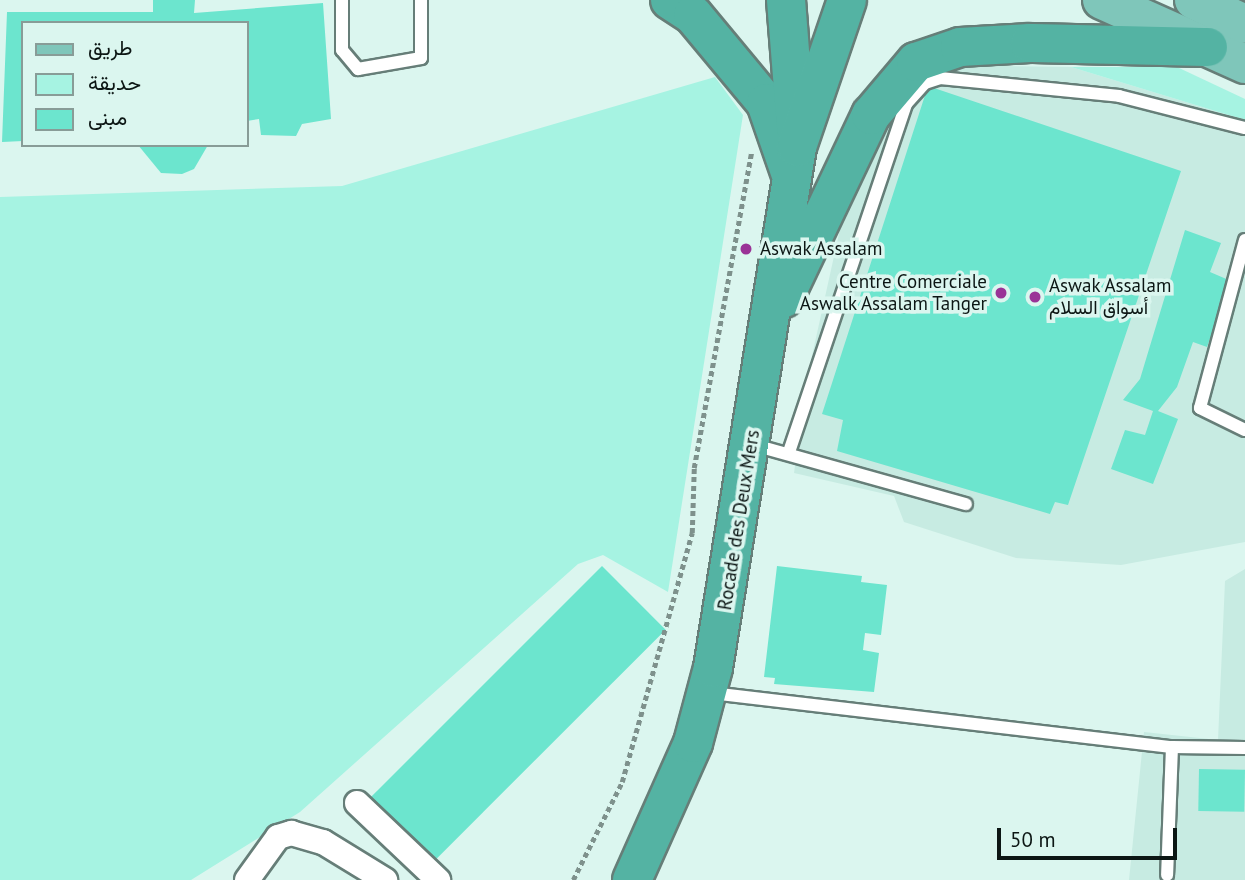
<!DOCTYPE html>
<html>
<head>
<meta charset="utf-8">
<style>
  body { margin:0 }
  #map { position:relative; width:1245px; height:880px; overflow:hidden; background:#dbf6ef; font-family:"PT Sans",Vazirmatn,sans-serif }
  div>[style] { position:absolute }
  .built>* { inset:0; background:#c7ebe2 }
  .green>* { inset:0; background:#a6f3e2 }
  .building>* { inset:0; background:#6ce5ce; transform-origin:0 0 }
  .path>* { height:4.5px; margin-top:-2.25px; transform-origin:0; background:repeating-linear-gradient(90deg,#7e918c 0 5px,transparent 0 8.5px) }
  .roads { filter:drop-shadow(2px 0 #667e78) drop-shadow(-2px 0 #667e78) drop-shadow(0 2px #667e78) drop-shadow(0 -2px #667e78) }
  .service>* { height:12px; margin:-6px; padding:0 6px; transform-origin:6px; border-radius:6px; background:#fff }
  .minor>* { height:24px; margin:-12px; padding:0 12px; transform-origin:12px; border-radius:12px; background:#fff }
  .primary>* { height:38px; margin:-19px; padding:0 19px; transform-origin:19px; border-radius:19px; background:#7fc6ba }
  .trunk>* { height:38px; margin:-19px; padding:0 19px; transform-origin:19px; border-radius:19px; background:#54b3a3 }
  .dots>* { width:19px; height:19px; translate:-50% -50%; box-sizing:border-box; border:4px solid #dbf6ef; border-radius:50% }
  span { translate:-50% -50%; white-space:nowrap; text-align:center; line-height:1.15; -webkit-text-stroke:7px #dbf6ef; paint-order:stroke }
  .poi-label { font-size:19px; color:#0c1614 }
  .left { translate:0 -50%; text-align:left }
  .right { translate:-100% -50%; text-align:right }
  .street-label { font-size:19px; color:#0c1614 }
  .legend { position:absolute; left:21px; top:21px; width:228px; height:126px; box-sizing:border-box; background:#dbf6ef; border:2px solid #889c97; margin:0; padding:9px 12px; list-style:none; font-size:21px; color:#0c1614 }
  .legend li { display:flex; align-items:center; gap:14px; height:35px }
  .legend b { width:35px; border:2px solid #889c97 }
  .scale { position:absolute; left:997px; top:828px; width:180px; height:32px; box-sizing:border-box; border:4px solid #0c1614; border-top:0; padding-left:9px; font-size:21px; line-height:24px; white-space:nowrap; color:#0c1614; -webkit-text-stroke:5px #dbf6ef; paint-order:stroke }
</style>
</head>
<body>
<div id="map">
  <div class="built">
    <i style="clip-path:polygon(938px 65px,1071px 67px,1245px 120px,1245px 542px,1121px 565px,1016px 558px,904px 522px,894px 496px,794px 473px,806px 383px,844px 211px,893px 99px)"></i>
    <i style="clip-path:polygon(1245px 569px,1245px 880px,1129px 880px,1144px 732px,1218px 740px,1225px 581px)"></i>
  </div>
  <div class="green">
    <i style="clip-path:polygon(1071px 67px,1177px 67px,1245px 99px,1245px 120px)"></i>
    <i style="clip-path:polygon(715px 77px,743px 115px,668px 592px,603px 555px,578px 564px,300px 812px,191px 880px,0 880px,0 197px,342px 186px)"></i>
  </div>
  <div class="building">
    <i style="clip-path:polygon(153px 0,195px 0,194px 13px,323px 3px,331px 119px,302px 124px,296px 136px,261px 135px,259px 119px,247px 121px,247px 23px,23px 23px,23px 141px,2px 142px,7px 12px,153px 12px)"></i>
    <i style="clip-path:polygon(928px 86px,1181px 171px,1068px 505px,1055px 502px,1050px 514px,837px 451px,843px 420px,822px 414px)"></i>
    <i style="clip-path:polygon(138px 145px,208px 145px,194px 169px,182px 174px,161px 173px)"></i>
    <i style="clip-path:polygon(1185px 230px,1221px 243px,1210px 272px,1231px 281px,1207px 347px,1193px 342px,1177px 387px,1158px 411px,1178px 419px,1153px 484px,1111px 469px,1125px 430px,1145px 435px,1153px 411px,1123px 400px,1140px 379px)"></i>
    <i style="left:602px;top:566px;width:90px;height:337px;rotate:45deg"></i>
    <i style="clip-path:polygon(777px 566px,862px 576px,861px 582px,887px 585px,881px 635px,865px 633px,863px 650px,879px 653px,874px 692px,774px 684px,775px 678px,764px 677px)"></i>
    <i style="left:1199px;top:769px;width:46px;height:42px;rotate:1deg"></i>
  </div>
  <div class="path">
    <i style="left:573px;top:880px;width:110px;rotate:-63.4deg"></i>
    <i style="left:622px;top:782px;width:259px;rotate:-74.3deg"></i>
    <i style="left:692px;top:533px;width:65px;rotate:-88.2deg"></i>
    <i style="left:694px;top:468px;width:320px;rotate:-79.7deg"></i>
  </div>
  <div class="roads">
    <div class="service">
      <i style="left:342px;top:0;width:50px;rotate:90deg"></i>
      <i style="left:342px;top:50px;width:25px;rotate:50deg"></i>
      <i style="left:358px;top:69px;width:64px;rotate:-9.9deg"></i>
      <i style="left:421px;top:58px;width:58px;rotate:-90deg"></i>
      <i style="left:1245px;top:240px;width:174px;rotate:105deg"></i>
      <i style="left:1200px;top:408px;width:50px;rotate:26.1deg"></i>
      <i style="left:754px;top:445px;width:220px;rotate:15.6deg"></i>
      <i style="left:789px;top:452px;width:367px;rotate:-71.4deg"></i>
      <i style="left:906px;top:104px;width:28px;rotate:-48deg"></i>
      <i style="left:925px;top:83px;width:16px;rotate:-18deg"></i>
      <i style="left:940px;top:78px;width:180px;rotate:5.7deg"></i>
      <i style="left:1119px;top:96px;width:130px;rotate:14.3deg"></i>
      <i style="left:711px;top:693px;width:464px;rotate:6.7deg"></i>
      <i style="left:1172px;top:747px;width:128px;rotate:92.2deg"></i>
      <i style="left:1172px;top:747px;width:73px;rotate:0.8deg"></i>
    </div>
    <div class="minor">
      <i style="left:357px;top:803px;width:112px;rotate:43.5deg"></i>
      <i style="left:247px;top:880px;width:53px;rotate:-54.2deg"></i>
      <i style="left:278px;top:837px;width:14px;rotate:-17deg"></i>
      <i style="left:291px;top:833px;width:33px;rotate:16deg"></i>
      <i style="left:323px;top:842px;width:73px;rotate:31.5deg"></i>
    </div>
    <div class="primary">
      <i style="left:1102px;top:0;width:157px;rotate:24.1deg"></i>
      <i style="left:1194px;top:0;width:56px;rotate:25.2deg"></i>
    </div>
    <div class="trunk">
      <i style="left:670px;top:0;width:27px;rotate:33deg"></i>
      <i style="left:693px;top:15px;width:114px;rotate:50.3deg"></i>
      <i style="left:766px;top:103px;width:76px;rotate:70.9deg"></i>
      <i style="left:786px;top:0;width:128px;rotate:85.5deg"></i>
      <i style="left:784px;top:298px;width:203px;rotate:-64.6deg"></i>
      <i style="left:871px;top:115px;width:70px;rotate:-49.7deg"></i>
      <i style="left:916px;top:62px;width:46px;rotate:-18.8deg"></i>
      <i style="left:960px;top:47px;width:70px;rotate:-3.3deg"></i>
      <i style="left:1030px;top:43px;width:178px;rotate:1.3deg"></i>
      <i style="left:632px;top:880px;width:150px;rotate:-66deg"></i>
      <i style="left:693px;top:743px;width:78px;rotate:-75.1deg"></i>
      <i style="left:713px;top:668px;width:528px;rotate:-80.84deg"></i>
      <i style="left:797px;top:147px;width:155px;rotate:-71.2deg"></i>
    </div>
  </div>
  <div class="dots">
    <i style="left:746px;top:249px;background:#9a3397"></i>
    <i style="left:1001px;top:293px;background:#9a3397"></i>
    <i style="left:1035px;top:297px;background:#9a3397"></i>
  </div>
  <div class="poi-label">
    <span class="left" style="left:760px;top:249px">Aswak Assalam</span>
    <span class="right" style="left:987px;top:293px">Centre Comerciale<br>Aswalk Assalam Tanger</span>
    <span class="left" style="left:1049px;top:297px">Aswak Assalam<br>أسواق السلام</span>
  </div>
  <div class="street-label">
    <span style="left:739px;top:520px;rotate:-81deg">Rocade des Deux Mers</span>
  </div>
  <ul class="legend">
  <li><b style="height:9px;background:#7fc6ba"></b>طريق</li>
  <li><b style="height:19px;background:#a6f3e2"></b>حديقة</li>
  <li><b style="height:19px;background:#6ce5ce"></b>مبنى</li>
  </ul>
  <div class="scale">50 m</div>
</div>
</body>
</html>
